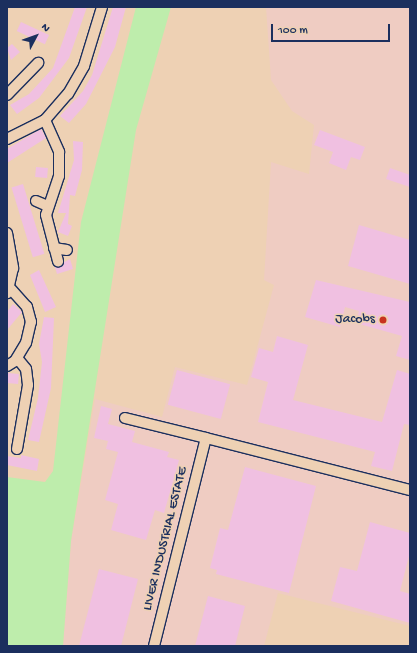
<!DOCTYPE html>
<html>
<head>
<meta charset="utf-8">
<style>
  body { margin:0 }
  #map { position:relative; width:417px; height:653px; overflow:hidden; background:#eed1b4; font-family:"Gochi Hand",sans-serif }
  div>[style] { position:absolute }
  .built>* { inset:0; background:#efccc2 }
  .green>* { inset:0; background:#beedac }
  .building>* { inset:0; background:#f0c0e1; transform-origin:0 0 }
  .roads { filter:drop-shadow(1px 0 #1b2f5e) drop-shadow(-1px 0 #1b2f5e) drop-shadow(0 1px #1b2f5e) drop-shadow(0 -1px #1b2f5e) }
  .minor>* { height:10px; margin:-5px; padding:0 5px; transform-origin:5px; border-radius:5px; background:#eed1b4 }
  .dots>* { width:11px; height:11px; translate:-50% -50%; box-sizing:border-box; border:2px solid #eed1b4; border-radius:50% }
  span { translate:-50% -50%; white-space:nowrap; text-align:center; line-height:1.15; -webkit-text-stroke:3px #eed1b4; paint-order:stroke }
  .poi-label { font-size:14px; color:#1b2f5e }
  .right { translate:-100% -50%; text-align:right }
  .street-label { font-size:14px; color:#1b2f5e }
  .frame { position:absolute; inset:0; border:8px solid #1b2f5e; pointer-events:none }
  .north { position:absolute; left:16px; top:16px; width:40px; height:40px; -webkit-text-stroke:3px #eed1b4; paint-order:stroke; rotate:49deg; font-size:11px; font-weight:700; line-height:16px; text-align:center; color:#1b2f5e }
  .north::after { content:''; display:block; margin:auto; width:14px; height:18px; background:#1b2f5e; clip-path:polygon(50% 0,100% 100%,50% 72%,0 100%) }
  .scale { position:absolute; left:271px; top:24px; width:119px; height:18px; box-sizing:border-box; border:2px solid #1b2f5e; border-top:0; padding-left:5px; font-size:12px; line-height:14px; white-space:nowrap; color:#1b2f5e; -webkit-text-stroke:3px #eed1b4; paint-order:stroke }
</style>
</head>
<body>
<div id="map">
  <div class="built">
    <i style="clip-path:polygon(266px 7px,410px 7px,410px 626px,278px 593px,264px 646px,63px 646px,71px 541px,95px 399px,162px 417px,175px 367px,247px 385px,274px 285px,264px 280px,271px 162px,309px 174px,314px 125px,292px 111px,271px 80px)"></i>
  </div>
  <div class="green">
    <i style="clip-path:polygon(136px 7px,171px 7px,136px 130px,71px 541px,63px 646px,7px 646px,7px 477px,45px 482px,53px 471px,81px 222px)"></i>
  </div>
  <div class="building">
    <i style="clip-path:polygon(75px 7px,87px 7px,69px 58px,39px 98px,17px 114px,10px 105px,29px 94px,53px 68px)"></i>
    <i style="clip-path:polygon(113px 7px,126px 7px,115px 47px,86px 104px,69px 123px,60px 116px,83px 91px,92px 75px)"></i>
    <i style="left:21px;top:22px;width:31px;height:10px;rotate:25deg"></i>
    <i style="clip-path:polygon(12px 44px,20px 52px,11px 60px,7px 48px)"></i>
    <i style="clip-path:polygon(41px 129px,46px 138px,7px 163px,7px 149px)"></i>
    <i style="clip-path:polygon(320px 130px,365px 147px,360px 160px,351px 157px,346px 170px,329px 163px,333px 152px,314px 145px)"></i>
    <i style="clip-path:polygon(73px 141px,83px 142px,82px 170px,75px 196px,70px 195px,68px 224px,72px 226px,68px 236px,58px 232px,66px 213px,58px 213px,74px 160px)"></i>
    <i style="left:36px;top:167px;width:12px;height:10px;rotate:5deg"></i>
    <i style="clip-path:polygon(390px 168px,410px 175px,410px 187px,386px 179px)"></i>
    <i style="left:23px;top:184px;width:73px;height:12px;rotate:73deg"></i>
    <i style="clip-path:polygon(359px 225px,410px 240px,410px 284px,348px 266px)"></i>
    <i style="clip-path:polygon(70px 259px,73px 269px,57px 274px,55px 267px)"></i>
    <i style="clip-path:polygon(39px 270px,56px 307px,45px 312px,30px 275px)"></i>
    <i style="clip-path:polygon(316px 280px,410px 302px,410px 360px,396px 356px,402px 336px,356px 323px,359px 311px,345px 307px,340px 327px,305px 317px)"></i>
    <i style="clip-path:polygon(13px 304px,22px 312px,7px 330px,7px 312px)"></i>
    <i style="clip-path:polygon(44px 317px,54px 318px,51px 388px,39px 442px,28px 440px,38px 398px,42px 362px,39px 344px)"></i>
    <i style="clip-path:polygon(277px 336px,308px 345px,293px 400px,382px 422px,397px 370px,410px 374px,410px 425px,404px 424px,392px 471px,371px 466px,375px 452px,258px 422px,268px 382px,251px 377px,259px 348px,273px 352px)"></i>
    <i style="left:177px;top:370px;width:55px;height:36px;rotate:15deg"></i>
    <i style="left:8px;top:373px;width:11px;height:10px;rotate:5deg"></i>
    <i style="clip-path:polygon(101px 406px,112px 409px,108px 424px,135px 431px,132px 442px,169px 452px,167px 457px,179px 460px,164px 513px,155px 510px,146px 540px,111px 530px,118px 504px,105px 500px,118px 452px,106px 449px,108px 441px,94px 438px)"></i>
    <i style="clip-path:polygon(21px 455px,39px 459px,37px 471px,7px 465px,7px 456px,21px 458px)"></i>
    <i style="clip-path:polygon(245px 467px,316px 486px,289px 593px,216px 574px,217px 570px,210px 568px,220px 528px,228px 530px)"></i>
    <i style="clip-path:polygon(370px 522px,410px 533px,410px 552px,400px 591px,410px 594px,410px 623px,331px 601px,340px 567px,357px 571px)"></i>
    <i style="clip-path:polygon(99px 569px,138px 579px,121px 646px,79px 646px)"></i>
    <i style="clip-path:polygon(208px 596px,245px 606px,235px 646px,195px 646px)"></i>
  </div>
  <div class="roads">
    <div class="minor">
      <i style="left:7px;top:95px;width:45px;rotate:-45.9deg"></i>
      <i style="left:45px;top:120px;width:35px;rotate:66deg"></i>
      <i style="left:59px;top:152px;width:24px;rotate:90deg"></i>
      <i style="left:59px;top:176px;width:41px;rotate:108.4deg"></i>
      <i style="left:46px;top:215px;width:48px;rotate:75.4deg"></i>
      <i style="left:7px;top:139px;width:42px;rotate:-26.6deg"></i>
      <i style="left:45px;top:120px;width:35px;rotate:-49deg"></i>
      <i style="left:68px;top:94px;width:32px;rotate:-60deg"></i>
      <i style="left:84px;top:66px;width:62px;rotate:-73deg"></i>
      <i style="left:36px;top:201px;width:13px;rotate:23deg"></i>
      <i style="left:7px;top:233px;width:36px;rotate:80deg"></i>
      <i style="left:13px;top:268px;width:26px;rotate:103deg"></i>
      <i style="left:54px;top:248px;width:13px;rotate:9deg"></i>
      <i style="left:7px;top:366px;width:9px;rotate:-32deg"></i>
      <i style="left:15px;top:361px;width:21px;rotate:-59deg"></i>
      <i style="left:26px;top:343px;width:22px;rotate:-77deg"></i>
      <i style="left:31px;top:322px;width:16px;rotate:-105deg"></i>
      <i style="left:27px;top:307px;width:24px;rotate:-132deg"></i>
      <i style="left:125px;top:418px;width:83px;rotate:13.9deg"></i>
      <i style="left:17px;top:449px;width:65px;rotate:-80.2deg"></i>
      <i style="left:28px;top:385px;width:16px;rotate:-97deg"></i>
      <i style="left:26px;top:369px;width:14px;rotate:-129deg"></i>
      <i style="left:154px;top:646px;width:214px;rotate:-76deg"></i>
      <i style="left:206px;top:438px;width:211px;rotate:14.3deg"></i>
    </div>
  </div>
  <div class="dots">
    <i style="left:383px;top:320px;background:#c8321e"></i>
  </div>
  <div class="poi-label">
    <span class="right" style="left:375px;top:320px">Jacobs</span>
  </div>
  <div class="street-label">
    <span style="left:166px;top:539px;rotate:-76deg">LIVER INDUSTRIAL ESTATE</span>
  </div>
  <div class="frame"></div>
  <div class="north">N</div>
  <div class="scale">100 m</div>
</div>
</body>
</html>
